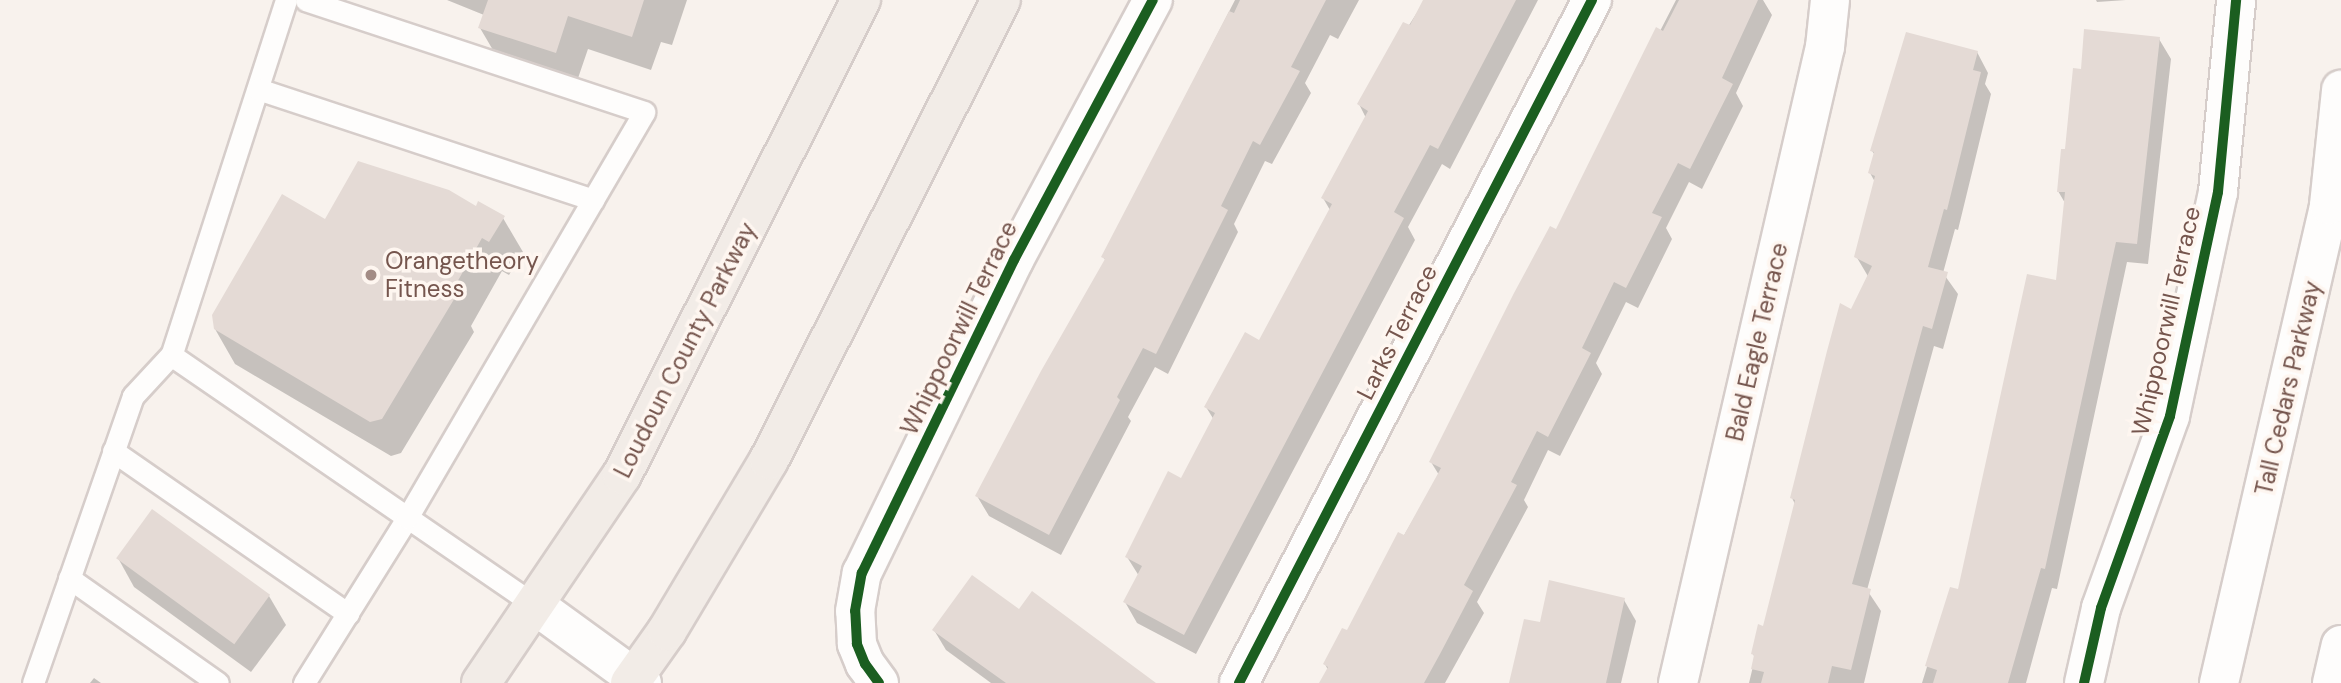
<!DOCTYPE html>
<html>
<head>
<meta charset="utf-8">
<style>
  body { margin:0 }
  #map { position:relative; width:2341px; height:683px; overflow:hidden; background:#f8f2ed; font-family:"DM Sans",sans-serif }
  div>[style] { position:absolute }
  .shadow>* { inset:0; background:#0003 }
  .building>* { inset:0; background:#e4dad5; transform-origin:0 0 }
  .roads { filter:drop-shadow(2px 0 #d6cdca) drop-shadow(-2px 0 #d6cdca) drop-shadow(0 2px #d6cdca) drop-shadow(0 -2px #d6cdca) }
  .lane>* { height:21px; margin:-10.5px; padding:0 10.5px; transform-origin:10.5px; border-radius:10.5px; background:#fefdfc }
  .street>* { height:38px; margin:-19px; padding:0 19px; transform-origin:19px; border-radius:19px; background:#fefdfc }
  .secondary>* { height:38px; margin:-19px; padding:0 19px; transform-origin:19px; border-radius:19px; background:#fefdfc }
  .primary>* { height:38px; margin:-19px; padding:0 19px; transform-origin:19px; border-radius:19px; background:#f2ece7 }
  .cycleway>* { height:10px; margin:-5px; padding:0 5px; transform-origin:5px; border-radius:5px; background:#1b5e20 }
  .dots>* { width:19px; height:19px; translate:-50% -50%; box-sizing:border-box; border:4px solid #fef6f0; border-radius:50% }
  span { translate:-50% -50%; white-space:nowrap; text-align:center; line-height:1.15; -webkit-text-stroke:7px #fef6f0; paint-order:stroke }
  .poi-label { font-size:24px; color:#75554d }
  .left { translate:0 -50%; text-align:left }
  .street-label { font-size:24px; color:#75554d }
</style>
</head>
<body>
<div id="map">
  <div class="shadow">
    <i style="clip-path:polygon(447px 0,687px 0,672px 45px,661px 42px,651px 70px,588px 49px,575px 87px,500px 62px,480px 28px,484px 15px)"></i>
    <i style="clip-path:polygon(1235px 0,1359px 0,1338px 39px,1330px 35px,1305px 83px,1311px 93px,1272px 164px,1265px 161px,1234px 224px,1238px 232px,1168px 374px,1155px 367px,1128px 417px,1131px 421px,1061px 555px,989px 516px,977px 496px,1106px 261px,1103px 257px)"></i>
    <i style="clip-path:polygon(1425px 0,1538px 0,1450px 169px,1442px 164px,1408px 227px,1415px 240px,1196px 654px,1137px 623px,1125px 602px,1139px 576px,1127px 557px,1182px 480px,1214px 420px,1206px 407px,1260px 342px,1330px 210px,1323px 198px,1366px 118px,1359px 104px)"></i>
    <i style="clip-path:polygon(1676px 0,1763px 0,1772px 15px,1736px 93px,1743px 106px,1702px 189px,1689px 182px,1666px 228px,1672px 239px,1638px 308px,1626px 302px,1596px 363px,1602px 374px,1560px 456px,1548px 450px,1524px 500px,1528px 507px,1477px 602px,1484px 613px,1445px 683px,1321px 683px,1328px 670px,1325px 664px,1348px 632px,1439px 475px,1431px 462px,1557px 231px)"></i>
    <i style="clip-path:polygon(2096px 0,2126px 0,2097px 2px)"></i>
    <i style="clip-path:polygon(2159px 39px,2171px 59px,2148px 264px,2127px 262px,2057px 589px,2052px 588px,2026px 683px,1922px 683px,1951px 589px,1960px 592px,2057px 282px,2065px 203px,2058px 191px,2082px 70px)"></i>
    <i style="clip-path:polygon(1977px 52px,1988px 73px,1985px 84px,1991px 94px,1958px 230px,1955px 229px,1943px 273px,1958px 294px,1943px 349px,1934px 346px,1867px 590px,1881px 611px,1864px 683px,1749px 683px,1755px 658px,1753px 654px,1764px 628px,1795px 504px,1792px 498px,1852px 311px,1869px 278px,1856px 256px,1875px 182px,1870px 173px,1875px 155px,1872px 151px)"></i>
    <i style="clip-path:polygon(476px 208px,503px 218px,523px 252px,509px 275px,502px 271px,471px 326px,474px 332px,401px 453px,391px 456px,235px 364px,215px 329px,325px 221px)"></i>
    <i style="clip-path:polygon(152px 511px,269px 596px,286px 625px,251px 672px,134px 587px,118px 558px)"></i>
    <i style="clip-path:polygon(1624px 600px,1636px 621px,1621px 683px,1515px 683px,1541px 624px)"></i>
    <i style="clip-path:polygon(1019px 612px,1152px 683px,991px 683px,946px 650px,934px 630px)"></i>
    <i style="clip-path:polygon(94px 678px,101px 683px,90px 683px)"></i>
  </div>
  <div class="building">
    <i style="clip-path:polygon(488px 0,644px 0,632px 37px,568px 16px,556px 53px,478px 28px)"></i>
    <i style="clip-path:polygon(1240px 0,1326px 0,1291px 67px,1300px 71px,1260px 145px,1253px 141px,1221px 206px,1228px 210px,1156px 354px,1143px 348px,1117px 397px,1120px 400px,1049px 535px,975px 496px,1041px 371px,1105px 259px,1101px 257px,1229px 11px,1234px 13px)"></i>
    <i style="clip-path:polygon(1423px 0,1516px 0,1438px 149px,1430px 145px,1394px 212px,1404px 218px,1184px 635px,1123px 602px,1142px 566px,1125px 557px,1168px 471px,1181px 478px,1215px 413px,1204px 407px,1245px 332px,1259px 340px,1332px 204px,1321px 198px,1368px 111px,1357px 104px,1403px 22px,1410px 25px)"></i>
    <i style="clip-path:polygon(1679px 0,1758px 0,1722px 78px,1733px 84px,1690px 169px,1678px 163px,1652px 213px,1662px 217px,1626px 288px,1614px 282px,1582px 348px,1591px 353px,1548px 437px,1537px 431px,1511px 482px,1517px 485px,1464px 585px,1473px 591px,1440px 654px,1424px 683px,1319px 683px,1328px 667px,1323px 664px,1342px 628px,1347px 630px,1398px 532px,1404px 535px,1441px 468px,1429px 462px,1514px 293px,1550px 226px,1556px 229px,1656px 27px,1663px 31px)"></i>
    <i style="clip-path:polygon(2084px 29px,2160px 37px,2137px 244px,2116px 242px,2045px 569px,2041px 568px,2008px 683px,1933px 683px,1937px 670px,1925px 666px,1950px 587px,1958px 589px,2027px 274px,2056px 280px,2065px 192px,2057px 192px,2061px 149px,2065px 149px,2073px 68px,2081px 69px)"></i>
    <i style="clip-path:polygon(1906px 32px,1978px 51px,1973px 70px,1981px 72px,1947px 210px,1944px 209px,1928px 267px,1948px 272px,1932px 329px,1923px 326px,1852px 584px,1871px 589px,1851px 670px,1832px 666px,1828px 683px,1761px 683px,1764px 672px,1751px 669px,1754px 655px,1751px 654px,1758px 624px,1763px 626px,1795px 500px,1790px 498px,1827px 351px,1840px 303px,1851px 309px,1872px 266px,1854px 257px,1875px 176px,1868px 173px,1874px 152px,1870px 151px)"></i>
    <i style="clip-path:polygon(358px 161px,449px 190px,476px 206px,478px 201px,505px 216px,489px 242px,482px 238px,451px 293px,456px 296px,382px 419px,370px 422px,214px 329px,212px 315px,282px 194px,325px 219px)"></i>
    <i style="left:152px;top:509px;width:146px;height:61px;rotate:36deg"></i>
    <i style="clip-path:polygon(972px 575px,1019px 609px,1032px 591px,1156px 683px,1006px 683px,932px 630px)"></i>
    <i style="clip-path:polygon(1549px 580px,1625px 598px,1606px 683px,1509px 683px,1524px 619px,1540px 622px)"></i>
  </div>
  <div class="roads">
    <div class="lane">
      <i style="left:286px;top:0;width:373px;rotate:107.9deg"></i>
      <i style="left:171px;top:355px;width:443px;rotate:34.5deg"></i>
      <i style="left:258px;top:89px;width:353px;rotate:18.3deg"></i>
      <i style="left:113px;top:451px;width:286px;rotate:34.7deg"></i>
      <i style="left:69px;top:578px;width:182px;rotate:35.2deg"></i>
      <i style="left:33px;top:683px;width:304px;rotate:-70.8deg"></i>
      <i style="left:133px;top:396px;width:56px;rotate:-47.2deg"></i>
      <i style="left:304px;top:683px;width:195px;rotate:-58deg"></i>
      <i style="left:407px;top:518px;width:470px;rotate:-59.7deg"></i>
      <i style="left:644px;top:112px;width:356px;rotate:-161.7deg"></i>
    </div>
    <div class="street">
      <i style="left:536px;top:606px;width:131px;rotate:36deg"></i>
      <i style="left:879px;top:683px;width:24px;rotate:-126deg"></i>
      <i style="left:865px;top:664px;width:22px;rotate:-112deg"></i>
      <i style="left:857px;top:644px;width:33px;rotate:-93deg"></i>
      <i style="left:855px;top:611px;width:39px;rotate:-80deg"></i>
      <i style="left:862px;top:573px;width:348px;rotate:-64.1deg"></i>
      <i style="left:1014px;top:260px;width:295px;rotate:-61.9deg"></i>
      <i style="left:1239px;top:683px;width:769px;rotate:-62.67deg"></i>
      <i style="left:1678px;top:683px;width:653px;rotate:-76.99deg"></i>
      <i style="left:1825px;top:47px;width:47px;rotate:-83.9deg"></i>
      <i style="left:2084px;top:683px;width:77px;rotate:-77.2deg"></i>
      <i style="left:2101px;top:608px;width:204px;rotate:-70.2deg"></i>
      <i style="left:2170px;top:416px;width:229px;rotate:-77.9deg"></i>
      <i style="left:2218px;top:192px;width:193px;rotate:-84.6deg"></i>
    </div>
    <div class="secondary">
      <i style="left:2219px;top:683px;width:490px;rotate:-77deg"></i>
      <i style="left:2329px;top:205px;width:116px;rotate:-84deg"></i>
      <i style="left:2332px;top:683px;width:39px;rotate:-77deg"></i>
    </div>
    <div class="primary">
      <i style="left:481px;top:683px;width:251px;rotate:-55.9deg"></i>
      <i style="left:622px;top:475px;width:532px;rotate:-63.29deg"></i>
      <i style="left:630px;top:683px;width:64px;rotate:-54.6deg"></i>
      <i style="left:667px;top:631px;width:199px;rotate:-59.2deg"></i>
      <i style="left:769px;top:460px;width:515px;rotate:-63.24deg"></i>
    </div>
  </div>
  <div class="cycleway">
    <i style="left:879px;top:683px;width:24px;rotate:-126deg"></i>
    <i style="left:865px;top:664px;width:22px;rotate:-112deg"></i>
    <i style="left:857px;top:644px;width:33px;rotate:-93deg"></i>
    <i style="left:855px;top:611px;width:39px;rotate:-80deg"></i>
    <i style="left:862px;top:573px;width:348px;rotate:-64.1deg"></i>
    <i style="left:1014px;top:260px;width:295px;rotate:-61.9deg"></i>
    <i style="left:1239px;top:683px;width:769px;rotate:-62.67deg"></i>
    <i style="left:2084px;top:683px;width:77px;rotate:-77.2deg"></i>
    <i style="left:2101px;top:608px;width:204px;rotate:-70.2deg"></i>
    <i style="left:2170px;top:416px;width:229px;rotate:-77.9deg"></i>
    <i style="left:2218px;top:192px;width:193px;rotate:-84.6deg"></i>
  </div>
  <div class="dots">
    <i style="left:371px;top:275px;background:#a38c85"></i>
  </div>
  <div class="poi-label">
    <span class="left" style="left:385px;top:275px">Orangetheory<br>Fitness</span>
  </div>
  <div class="street-label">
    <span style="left:2166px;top:321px;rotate:-77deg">Whippoorwill Terrace</span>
    <span style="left:959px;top:328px;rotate:-64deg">Whippoorwill Terrace</span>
    <span style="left:1397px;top:332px;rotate:-63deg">Larks Terrace</span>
    <span style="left:1757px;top:342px;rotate:-77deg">Bald Eagle Terrace</span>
    <span style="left:685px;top:350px;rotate:-63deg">Loudoun County Parkway</span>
    <span style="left:2288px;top:388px;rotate:-77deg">Tall Cedars Parkway</span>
  </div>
</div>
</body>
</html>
